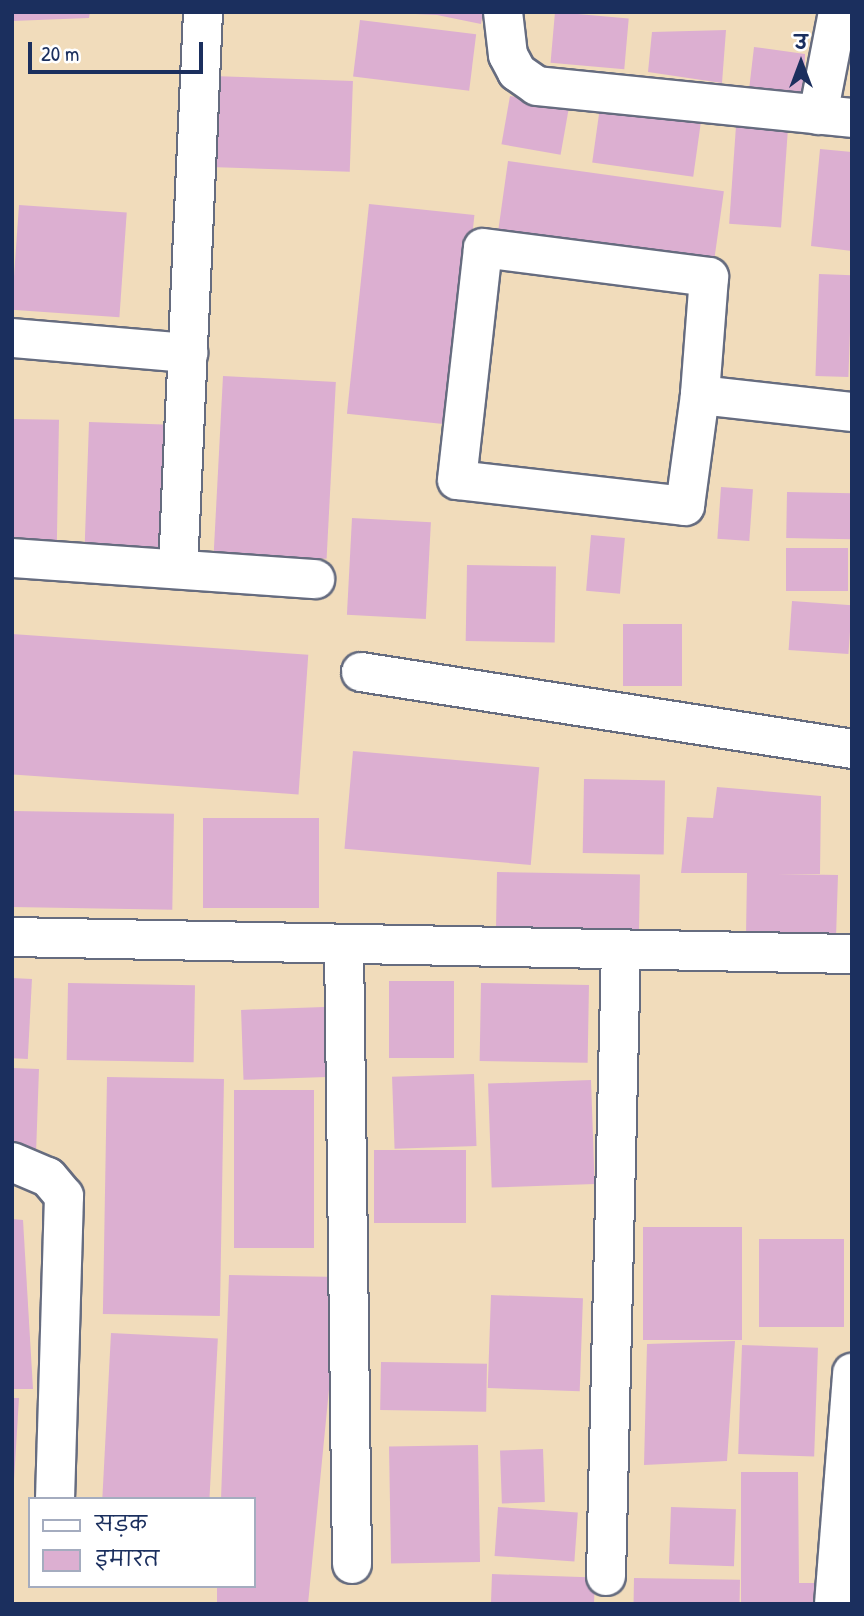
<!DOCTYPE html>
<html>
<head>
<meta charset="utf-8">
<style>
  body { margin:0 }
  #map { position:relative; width:864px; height:1616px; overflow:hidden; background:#f1dcbb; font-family:"Patrick Hand","Playpen Sans Deva",sans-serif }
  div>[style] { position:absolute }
  .building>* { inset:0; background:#dcafd1; transform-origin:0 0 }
  .roads { filter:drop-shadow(2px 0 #666c7f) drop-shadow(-2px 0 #666c7f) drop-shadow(0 2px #666c7f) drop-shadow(0 -2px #666c7f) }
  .street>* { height:38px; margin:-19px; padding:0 19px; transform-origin:19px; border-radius:19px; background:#fff }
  span { translate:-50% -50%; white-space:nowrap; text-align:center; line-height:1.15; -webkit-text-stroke:5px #fff; paint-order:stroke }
  .frame { position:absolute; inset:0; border:14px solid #1b2f5e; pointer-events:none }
  .legend { position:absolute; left:28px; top:1497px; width:228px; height:91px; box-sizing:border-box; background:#fff; border:2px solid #a4acbf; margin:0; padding:9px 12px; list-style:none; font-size:21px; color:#1b2f5e }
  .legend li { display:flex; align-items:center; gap:14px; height:35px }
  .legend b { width:35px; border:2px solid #a4acbf }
  .north { position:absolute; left:766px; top:28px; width:70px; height:70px; -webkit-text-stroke:5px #fff; paint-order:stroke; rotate:0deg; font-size:19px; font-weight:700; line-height:28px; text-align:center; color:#1b2f5e }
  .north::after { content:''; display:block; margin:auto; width:24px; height:32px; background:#1b2f5e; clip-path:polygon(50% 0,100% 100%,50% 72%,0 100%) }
  .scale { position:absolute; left:28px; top:42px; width:175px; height:32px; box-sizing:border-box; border:4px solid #1b2f5e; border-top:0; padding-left:9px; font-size:21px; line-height:24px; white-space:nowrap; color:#1b2f5e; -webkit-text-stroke:5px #fff; paint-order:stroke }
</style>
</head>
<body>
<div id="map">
  <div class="building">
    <i style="clip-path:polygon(12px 12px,90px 12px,89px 18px,12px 21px)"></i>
    <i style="clip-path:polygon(372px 12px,483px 12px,481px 24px,437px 15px)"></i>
    <i style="left:555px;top:12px;width:74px;height:51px;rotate:5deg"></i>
    <i style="left:360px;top:20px;width:117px;height:57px;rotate:7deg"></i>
    <i style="clip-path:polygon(726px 30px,722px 83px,648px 72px,652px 32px)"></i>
    <i style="clip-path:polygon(754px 47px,805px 54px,804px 92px,749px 90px)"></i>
    <i style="left:213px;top:76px;width:140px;height:91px;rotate:2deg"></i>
    <i style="left:510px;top:96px;width:60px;height:49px;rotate:10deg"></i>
    <i style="left:600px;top:107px;width:102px;height:56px;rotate:8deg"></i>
    <i style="left:736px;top:126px;width:52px;height:98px;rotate:4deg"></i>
    <i style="clip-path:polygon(820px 149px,852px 152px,852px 251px,811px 246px)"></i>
    <i style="left:508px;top:161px;width:218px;height:77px;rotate:8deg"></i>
    <i style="left:369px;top:204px;width:106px;height:211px;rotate:6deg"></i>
    <i style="left:19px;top:205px;width:108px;height:105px;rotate:4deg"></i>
    <i style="left:819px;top:274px;width:33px;height:102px;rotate:2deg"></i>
    <i style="left:223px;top:376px;width:113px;height:177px;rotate:3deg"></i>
    <i style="left:12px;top:419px;width:47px;height:122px;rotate:1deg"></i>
    <i style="left:89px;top:422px;width:82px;height:135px;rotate:2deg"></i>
    <i style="left:721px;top:487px;width:32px;height:52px;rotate:4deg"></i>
    <i style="left:787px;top:492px;width:65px;height:46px;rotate:1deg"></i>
    <i style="left:352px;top:518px;width:79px;height:97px;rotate:3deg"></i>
    <i style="left:591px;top:535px;width:34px;height:56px;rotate:5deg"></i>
    <i style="left:786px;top:548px;width:62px;height:43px"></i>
    <i style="left:467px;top:565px;width:89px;height:76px;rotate:1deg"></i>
    <i style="left:792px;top:601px;width:60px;height:49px;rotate:4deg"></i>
    <i style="left:623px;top:624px;width:59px;height:62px"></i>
    <i style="left:12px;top:634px;width:297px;height:140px;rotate:4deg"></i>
    <i style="left:353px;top:751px;width:187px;height:98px;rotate:5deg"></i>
    <i style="left:584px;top:779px;width:81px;height:74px;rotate:1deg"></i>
    <i style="clip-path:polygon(717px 787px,821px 796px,820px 874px,777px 874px,838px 875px,836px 938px,746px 935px,747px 873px,681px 873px,687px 817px,713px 818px)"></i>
    <i style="left:14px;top:811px;width:160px;height:96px;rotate:1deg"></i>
    <i style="left:203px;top:818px;width:116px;height:90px"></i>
    <i style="left:497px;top:872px;width:143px;height:62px;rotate:1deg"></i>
    <i style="left:12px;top:978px;width:20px;height:80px;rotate:3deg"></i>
    <i style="left:389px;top:981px;width:65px;height:77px"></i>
    <i style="left:68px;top:983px;width:127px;height:77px;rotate:1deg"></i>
    <i style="left:481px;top:983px;width:108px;height:78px;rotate:1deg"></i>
    <i style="left:324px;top:1007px;width:70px;height:83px;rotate:88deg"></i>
    <i style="left:12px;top:1068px;width:27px;height:83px;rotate:2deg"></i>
    <i style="left:474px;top:1074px;width:72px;height:82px;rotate:88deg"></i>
    <i style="left:107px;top:1077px;width:117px;height:237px;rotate:1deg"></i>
    <i style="left:591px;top:1080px;width:104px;height:103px;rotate:88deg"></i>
    <i style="left:234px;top:1090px;width:80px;height:158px"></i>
    <i style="left:374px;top:1150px;width:92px;height:73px"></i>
    <i style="clip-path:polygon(12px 1219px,23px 1220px,33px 1389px,12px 1389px)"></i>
    <i style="left:643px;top:1227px;width:99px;height:113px"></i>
    <i style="left:759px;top:1239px;width:85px;height:88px"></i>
    <i style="clip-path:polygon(229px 1275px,340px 1277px,308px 1604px,217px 1604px,217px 1586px,254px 1586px,254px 1499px,221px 1499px)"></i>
    <i style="left:491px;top:1295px;width:92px;height:93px;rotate:2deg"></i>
    <i style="left:111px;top:1333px;width:107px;height:166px;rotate:3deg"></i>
    <i style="clip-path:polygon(735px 1341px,727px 1461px,644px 1465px,647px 1344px)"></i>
    <i style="left:742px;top:1345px;width:76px;height:109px;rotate:2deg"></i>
    <i style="left:381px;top:1362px;width:106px;height:48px;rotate:1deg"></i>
    <i style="clip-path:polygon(12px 1398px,19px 1398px,14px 1480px,12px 1480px)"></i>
    <i style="left:478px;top:1445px;width:117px;height:89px;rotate:89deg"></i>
    <i style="left:543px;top:1449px;width:53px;height:43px;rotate:88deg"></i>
    <i style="clip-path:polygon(741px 1472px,798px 1472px,799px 1583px,820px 1583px,820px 1604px,741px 1604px)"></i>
    <i style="left:498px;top:1507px;width:80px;height:49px;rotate:4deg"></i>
    <i style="left:671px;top:1507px;width:65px;height:57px;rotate:2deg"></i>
    <i style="left:492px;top:1574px;width:103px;height:30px;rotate:2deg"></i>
    <i style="left:634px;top:1578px;width:106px;height:26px;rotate:1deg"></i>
  </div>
  <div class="roads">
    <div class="street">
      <i style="left:503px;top:12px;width:43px;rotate:83.4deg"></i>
      <i style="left:508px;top:55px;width:19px;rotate:62deg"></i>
      <i style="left:517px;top:72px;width:24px;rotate:35deg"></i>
      <i style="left:537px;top:86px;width:317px;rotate:5.8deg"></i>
      <i style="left:818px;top:115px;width:105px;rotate:-79deg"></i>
      <i style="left:483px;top:248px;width:228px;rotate:7.3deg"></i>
      <i style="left:709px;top:277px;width:118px;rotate:94.4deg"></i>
      <i style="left:700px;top:395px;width:112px;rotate:97.7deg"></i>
      <i style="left:685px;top:506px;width:229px;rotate:-173.5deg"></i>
      <i style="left:457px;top:480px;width:233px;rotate:-83.6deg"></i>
      <i style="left:12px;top:338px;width:177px;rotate:4.9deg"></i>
      <i style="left:700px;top:395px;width:153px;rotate:6.4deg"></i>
      <i style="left:12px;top:558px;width:304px;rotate:4deg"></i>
      <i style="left:178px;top:569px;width:558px;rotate:-87.43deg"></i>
      <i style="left:361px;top:672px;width:497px;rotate:8.9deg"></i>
      <i style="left:12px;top:937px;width:840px;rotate:1.16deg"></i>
      <i style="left:344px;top:944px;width:620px;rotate:89.26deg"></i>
      <i style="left:12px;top:1162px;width:39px;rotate:23deg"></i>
      <i style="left:48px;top:1177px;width:25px;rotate:50deg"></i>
      <i style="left:64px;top:1196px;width:303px;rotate:91.7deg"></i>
      <i style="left:606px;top:1576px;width:626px;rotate:-88.63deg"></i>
      <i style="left:834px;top:1604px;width:232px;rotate:-85.5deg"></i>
    </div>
  </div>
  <div class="frame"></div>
  <ul class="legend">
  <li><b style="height:9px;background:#fff"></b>सड़क</li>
  <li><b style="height:19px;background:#dcafd1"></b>इमारत</li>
  </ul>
  <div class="north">उ</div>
  <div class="scale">20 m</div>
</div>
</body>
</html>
